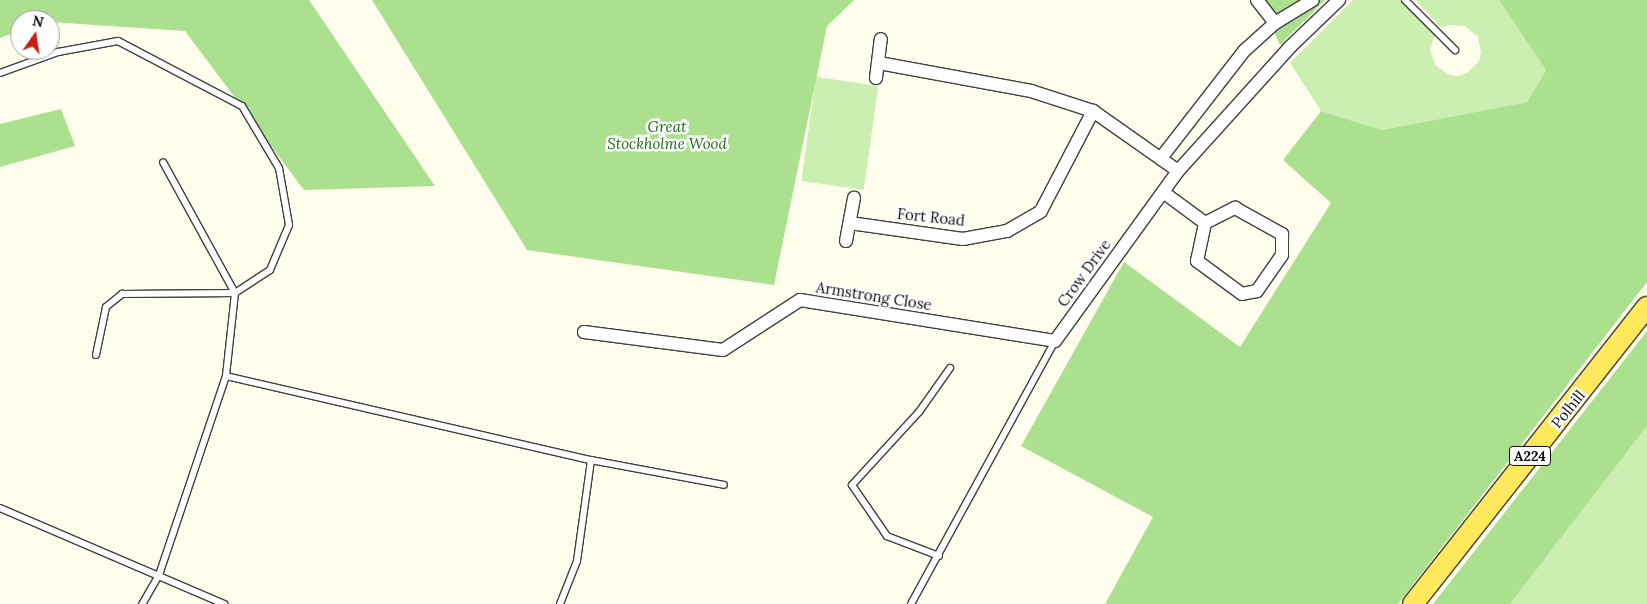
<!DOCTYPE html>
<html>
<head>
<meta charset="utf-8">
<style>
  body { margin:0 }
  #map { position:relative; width:1647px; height:604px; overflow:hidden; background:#fffdec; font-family:Lora,serif }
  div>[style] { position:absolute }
  .green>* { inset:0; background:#cbeeb1; transform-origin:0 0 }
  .forest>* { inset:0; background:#abe08f }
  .roads { filter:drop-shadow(1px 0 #404040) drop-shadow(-1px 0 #404040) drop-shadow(0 1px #404040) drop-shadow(0 -1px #404040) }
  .lane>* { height:6px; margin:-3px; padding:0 3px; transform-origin:3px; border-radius:3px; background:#fff }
  .street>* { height:12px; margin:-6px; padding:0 6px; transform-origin:6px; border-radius:6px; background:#fff }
  .primary>* { height:20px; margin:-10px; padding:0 10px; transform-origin:10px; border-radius:10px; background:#ffe85c }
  span { translate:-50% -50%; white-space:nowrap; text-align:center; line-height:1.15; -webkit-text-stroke:5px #fff; paint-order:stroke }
  .shield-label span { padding:1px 4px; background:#fff; border:1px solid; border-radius:4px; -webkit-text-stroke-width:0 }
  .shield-label { font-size:14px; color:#0d0d0d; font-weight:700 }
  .park-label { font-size:15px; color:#1f6b16; font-style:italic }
  .street-label { font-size:15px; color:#0d0d0d }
  .north { position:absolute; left:10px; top:10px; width:50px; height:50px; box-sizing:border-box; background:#fff; border:1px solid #9e9e9e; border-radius:50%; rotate:13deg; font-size:14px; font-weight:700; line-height:20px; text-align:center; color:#0d0d0d }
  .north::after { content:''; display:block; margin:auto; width:18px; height:22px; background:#cb1f16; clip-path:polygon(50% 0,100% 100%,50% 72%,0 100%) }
</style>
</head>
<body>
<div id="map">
  <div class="green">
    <i style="clip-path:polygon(1353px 0,1399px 0,1435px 34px,1430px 50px,1436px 66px,1450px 75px,1459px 76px,1467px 73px,1479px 61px,1481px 53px,1478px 37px,1465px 26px,1449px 25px,1441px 28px,1416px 0,1499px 0,1546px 70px,1527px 102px,1382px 130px,1321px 111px,1290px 63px)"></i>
    <i style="left:816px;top:77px;width:63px;height:105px;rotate:8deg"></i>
    <i style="clip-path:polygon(1647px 426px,1647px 604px,1510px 604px)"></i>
  </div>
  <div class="forest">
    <i style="clip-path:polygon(0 0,309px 0,435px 186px,304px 190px,185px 31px,20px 20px,20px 30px,0 38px)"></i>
    <i style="clip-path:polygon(372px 0,854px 0,827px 26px,774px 285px,527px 250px)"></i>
    <i style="clip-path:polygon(1260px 0,1325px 0,1280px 45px)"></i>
    <i style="clip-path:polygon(1499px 0,1647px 0,1647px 282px,1398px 604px,1105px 604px,1153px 517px,1021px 446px,1124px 262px,1240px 347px,1331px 203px,1283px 160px,1321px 111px,1382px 130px,1527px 102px,1546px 70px)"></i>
    <i style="clip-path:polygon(61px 109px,75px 146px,0 167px,0 124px)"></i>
    <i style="clip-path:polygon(1647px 331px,1647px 426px,1510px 604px,1433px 604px)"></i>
  </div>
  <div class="roads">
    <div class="lane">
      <i style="left:1405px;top:0;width:71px;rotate:45deg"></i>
      <i style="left:0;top:73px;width:62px;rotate:-19.9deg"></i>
      <i style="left:58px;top:52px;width:61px;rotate:-10.4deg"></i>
      <i style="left:118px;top:41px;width:140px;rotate:27.7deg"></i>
      <i style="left:242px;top:106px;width:72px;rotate:59.2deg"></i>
      <i style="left:279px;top:168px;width:58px;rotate:80deg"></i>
      <i style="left:289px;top:225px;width:49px;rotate:112.9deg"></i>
      <i style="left:270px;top:270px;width:42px;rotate:146.7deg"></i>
      <i style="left:235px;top:293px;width:83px;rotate:96.2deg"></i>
      <i style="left:226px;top:376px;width:210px;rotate:108.6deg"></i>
      <i style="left:159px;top:575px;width:34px;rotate:120deg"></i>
      <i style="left:96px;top:355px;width:49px;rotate:-78.2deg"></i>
      <i style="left:106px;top:307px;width:21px;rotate:-39deg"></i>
      <i style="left:122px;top:294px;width:113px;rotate:-0.5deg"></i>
      <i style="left:235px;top:293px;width:149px;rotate:-118.8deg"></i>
      <i style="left:226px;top:376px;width:375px;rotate:13deg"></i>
      <i style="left:0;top:508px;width:244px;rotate:23.2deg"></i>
      <i style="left:939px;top:556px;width:56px;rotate:-159deg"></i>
      <i style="left:887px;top:536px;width:62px;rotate:-124.5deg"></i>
      <i style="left:852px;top:485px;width:99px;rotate:-47.5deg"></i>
      <i style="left:919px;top:412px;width:54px;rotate:-54.8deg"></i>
      <i style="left:560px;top:604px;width:46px;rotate:-68.4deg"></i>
      <i style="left:577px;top:561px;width:102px;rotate:-82.1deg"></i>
      <i style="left:591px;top:460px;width:135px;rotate:10.6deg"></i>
      <i style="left:911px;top:604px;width:300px;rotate:-61.3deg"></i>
    </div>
    <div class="street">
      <i style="left:1257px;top:0;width:29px;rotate:52deg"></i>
      <i style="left:879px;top:63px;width:155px;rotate:10.4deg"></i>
      <i style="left:1031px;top:91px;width:65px;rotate:17.9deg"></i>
      <i style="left:1093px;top:111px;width:104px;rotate:35.2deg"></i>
      <i style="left:876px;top:78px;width:39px;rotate:-83deg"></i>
      <i style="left:1161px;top:158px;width:135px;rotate:-52.2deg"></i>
      <i style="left:1244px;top:51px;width:42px;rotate:-42.1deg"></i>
      <i style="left:1275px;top:23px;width:44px;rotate:-31.2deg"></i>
      <i style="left:1163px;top:192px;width:52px;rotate:36.4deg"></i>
      <i style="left:1235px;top:208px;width:54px;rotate:29deg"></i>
      <i style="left:1282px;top:234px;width:21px;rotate:90deg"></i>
      <i style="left:1282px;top:255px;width:44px;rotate:124.8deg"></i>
      <i style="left:1257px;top:291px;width:15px;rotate:169deg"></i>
      <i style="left:1242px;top:294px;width:56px;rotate:-143.7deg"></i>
      <i style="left:1197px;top:261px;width:39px;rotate:-78deg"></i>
      <i style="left:1205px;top:223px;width:34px;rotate:-27deg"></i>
      <i style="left:850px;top:223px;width:114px;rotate:8.1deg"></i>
      <i style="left:963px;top:239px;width:45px;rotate:-10.3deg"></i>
      <i style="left:1007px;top:231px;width:39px;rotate:-30deg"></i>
      <i style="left:1041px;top:211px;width:113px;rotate:-62.5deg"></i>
      <i style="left:846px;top:241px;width:44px;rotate:-79.5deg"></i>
      <i style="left:584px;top:332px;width:140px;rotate:7.4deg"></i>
      <i style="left:723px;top:350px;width:92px;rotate:-33deg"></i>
      <i style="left:800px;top:300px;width:258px;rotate:9.1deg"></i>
      <i style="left:1055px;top:341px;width:210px;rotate:-54.1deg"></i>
      <i style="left:1178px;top:171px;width:167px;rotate:-47.9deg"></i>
      <i style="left:1290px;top:47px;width:68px;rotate:-43.8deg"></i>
    </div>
    <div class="primary">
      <i style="left:1413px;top:604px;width:378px;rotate:-51.8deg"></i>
    </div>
  </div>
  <div class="shield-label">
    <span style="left:1530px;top:456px">A224</span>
  </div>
  <div class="park-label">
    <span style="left:667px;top:135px">Great<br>Stockholme Wood</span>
  </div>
  <div class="street-label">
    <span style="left:931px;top:217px;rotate:6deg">Fort Road</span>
    <span style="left:1084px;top:273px;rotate:-54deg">Crow Drive</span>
    <span style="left:874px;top:296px;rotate:9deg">Armstrong Close</span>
    <span style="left:1568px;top:409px;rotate:-51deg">Polhill</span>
  </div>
  <div class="north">N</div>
</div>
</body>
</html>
